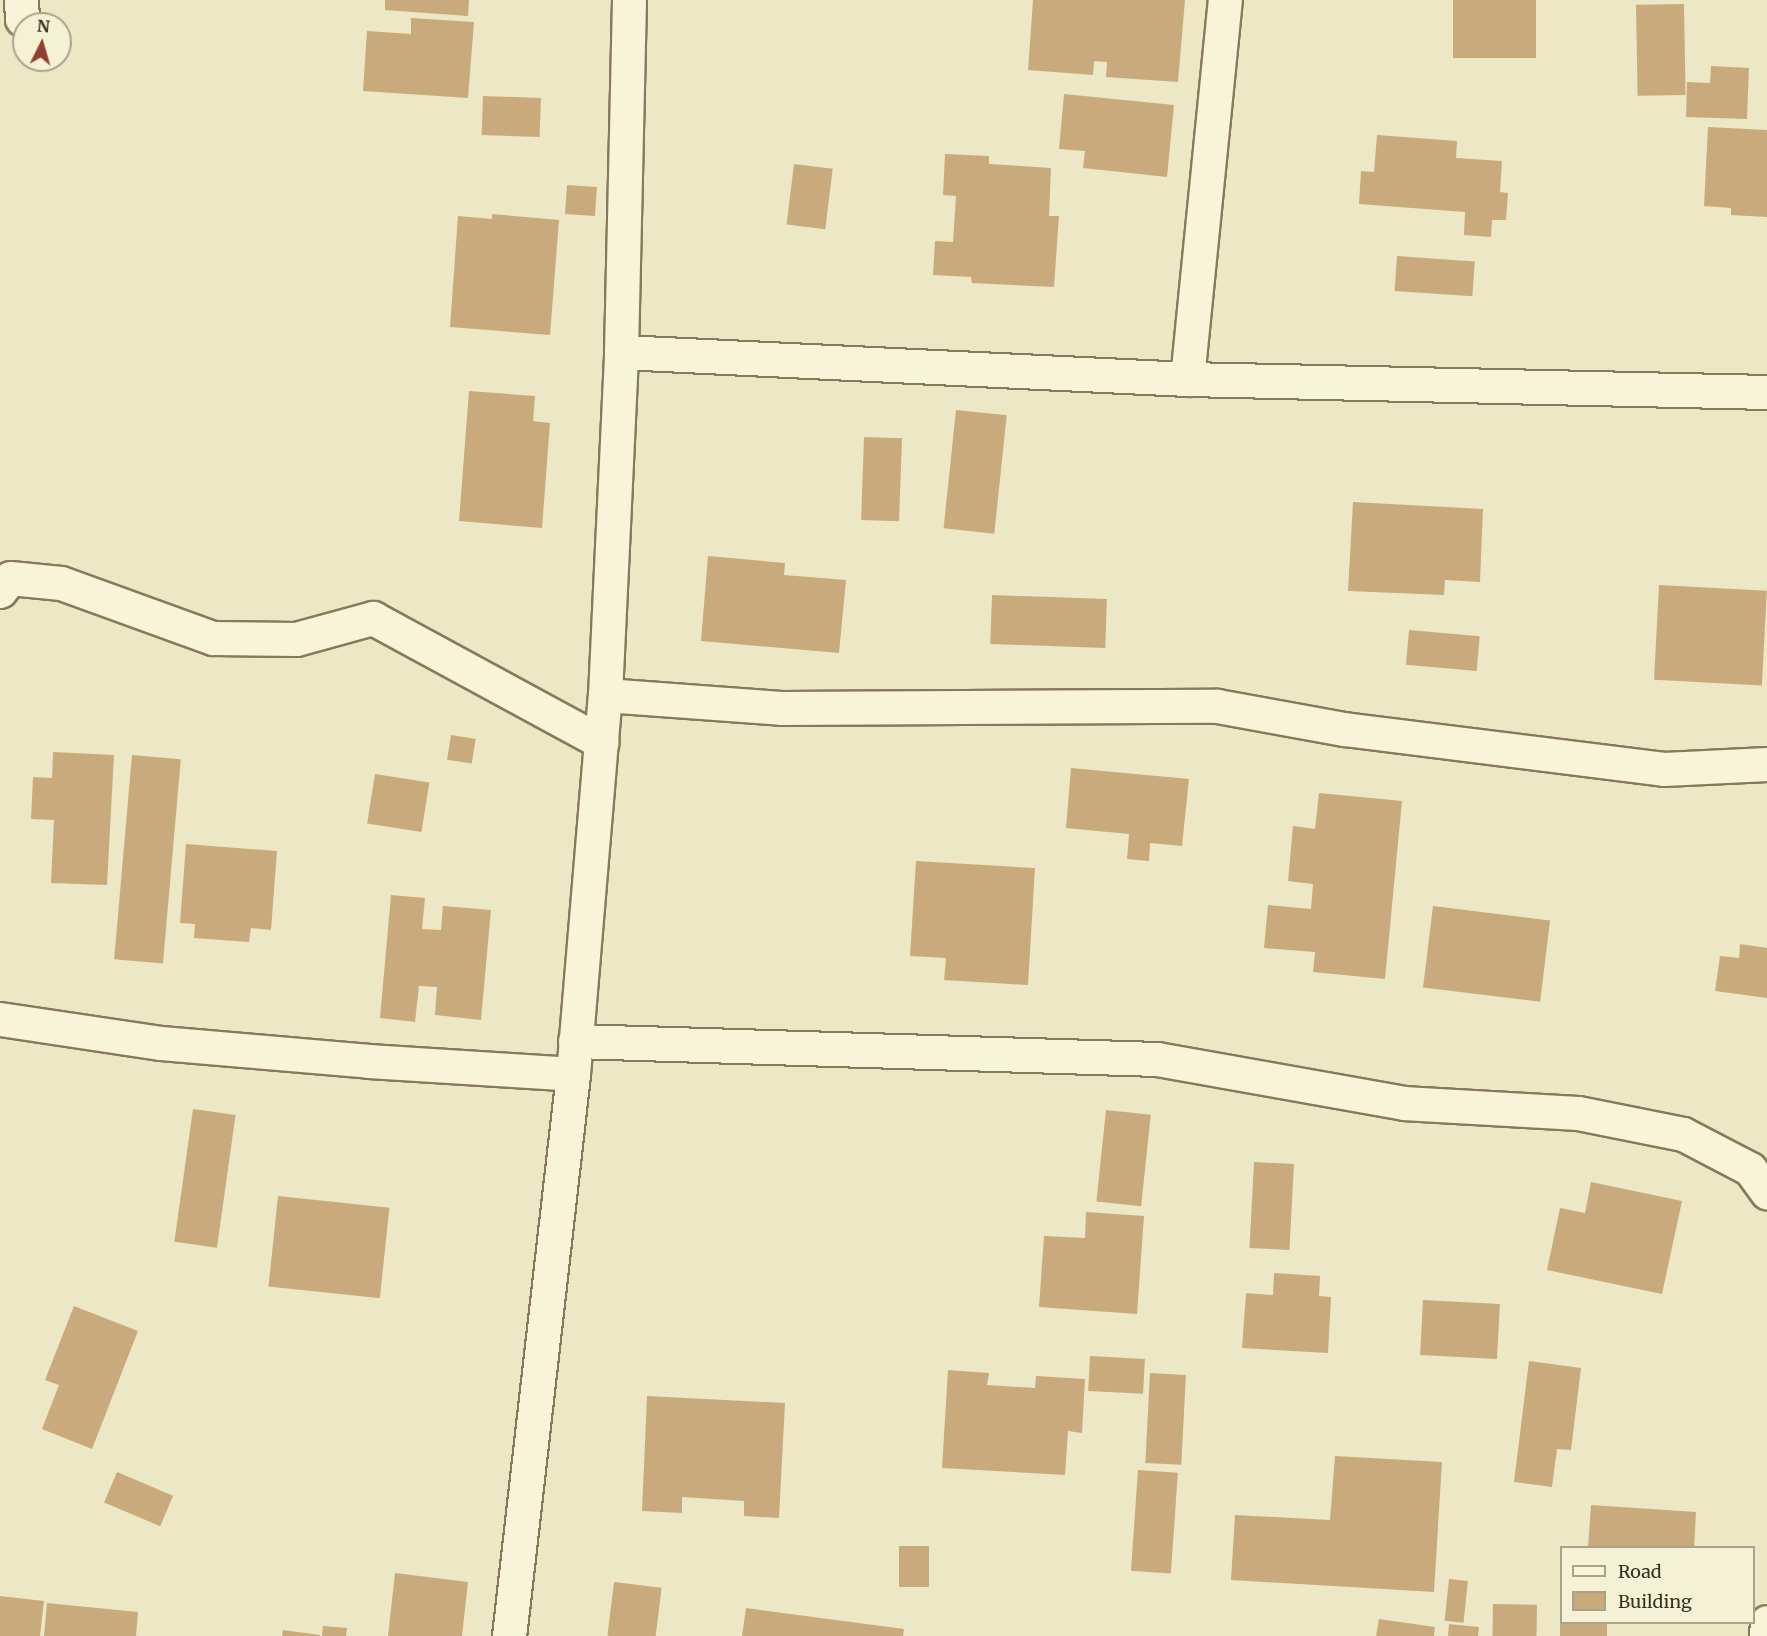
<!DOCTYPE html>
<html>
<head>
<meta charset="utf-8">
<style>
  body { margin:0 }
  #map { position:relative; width:1767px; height:1636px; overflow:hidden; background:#ece8c5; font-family:Merriweather,serif }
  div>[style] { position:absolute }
  .building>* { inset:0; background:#c9aa7d; transform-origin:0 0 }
  .roads { filter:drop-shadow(2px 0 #877a5c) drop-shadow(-2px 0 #877a5c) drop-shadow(0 2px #877a5c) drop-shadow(0 -2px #877a5c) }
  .minor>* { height:33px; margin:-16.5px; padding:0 16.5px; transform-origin:16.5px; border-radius:16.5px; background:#f7f4d8 }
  span { translate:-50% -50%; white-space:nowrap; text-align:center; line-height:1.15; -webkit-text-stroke:6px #f4f1d5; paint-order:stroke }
  .legend { position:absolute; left:1560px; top:1546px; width:195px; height:78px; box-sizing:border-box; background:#f4f1d5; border:2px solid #a9a38c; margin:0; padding:8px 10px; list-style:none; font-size:18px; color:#382f1f }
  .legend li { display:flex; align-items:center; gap:12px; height:30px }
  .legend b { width:30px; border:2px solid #a9a38c }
  .north { position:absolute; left:12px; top:12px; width:60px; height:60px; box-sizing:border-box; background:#f4f1d5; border:2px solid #a9a38c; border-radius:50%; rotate:5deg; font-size:16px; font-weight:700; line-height:24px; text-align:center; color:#382f1f }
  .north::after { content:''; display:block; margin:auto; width:21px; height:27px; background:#933f2e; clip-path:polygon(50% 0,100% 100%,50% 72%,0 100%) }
</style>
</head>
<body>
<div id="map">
  <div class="building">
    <i style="clip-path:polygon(385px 0,469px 0,468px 16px,385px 10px)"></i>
    <i style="clip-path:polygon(1033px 0,1185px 0,1178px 82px,1106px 77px,1107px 62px,1094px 61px,1093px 75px,1028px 70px)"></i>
    <i style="left:1453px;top:0;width:83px;height:58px"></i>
    <i style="left:1684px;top:4px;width:91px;height:48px;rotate:89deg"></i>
    <i style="clip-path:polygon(411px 18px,474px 22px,468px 98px,363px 91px,367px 31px,411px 34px)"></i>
    <i style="clip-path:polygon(1711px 66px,1749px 68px,1747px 119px,1686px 117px,1687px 82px,1710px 83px)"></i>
    <i style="clip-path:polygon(1064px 94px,1174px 105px,1167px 177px,1083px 168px,1085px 151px,1059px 149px)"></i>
    <i style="left:483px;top:96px;width:58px;height:39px;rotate:2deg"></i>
    <i style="clip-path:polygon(1708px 127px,1767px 130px,1767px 217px,1731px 215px,1731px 208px,1704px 206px)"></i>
    <i style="clip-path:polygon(1377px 135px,1457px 141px,1456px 158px,1502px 161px,1500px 192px,1508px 193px,1506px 220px,1492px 220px,1491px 237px,1464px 235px,1465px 212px,1359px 204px,1361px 171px,1374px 172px)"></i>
    <i style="clip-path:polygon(945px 154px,989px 156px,989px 164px,1051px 168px,1049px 216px,1059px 216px,1054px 287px,972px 283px,971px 277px,933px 275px,935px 241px,953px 242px,956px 196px,943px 195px)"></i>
    <i style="left:794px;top:164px;width:39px;height:61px;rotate:7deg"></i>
    <i style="left:567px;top:185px;width:30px;height:29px;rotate:4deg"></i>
    <i style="clip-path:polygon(492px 214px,559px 220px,550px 335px,450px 327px,458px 216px,492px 219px)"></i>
    <i style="left:1397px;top:256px;width:78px;height:35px;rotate:4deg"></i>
    <i style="clip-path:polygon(469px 391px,535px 396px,533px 421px,550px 423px,542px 528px,459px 521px)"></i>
    <i style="left:956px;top:410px;width:51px;height:119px;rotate:6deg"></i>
    <i style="left:864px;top:437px;width:38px;height:83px;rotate:2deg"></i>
    <i style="clip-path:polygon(1353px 502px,1483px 509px,1480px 582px,1445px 580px,1444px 595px,1348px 591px)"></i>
    <i style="clip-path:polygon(708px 556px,785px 563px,784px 575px,846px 580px,839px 653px,701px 641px)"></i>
    <i style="left:1659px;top:585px;width:108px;height:95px;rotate:3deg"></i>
    <i style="left:992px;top:595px;width:115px;height:49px;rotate:2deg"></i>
    <i style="left:1409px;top:630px;width:71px;height:35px;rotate:5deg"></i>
    <i style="left:451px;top:735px;width:25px;height:25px;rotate:9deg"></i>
    <i style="clip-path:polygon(53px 752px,114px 755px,107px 885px,51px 883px,54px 820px,31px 819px,33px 777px,52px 778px)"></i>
    <i style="left:132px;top:755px;width:49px;height:205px;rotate:5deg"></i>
    <i style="clip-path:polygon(1071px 768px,1189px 779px,1182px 846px,1150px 843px,1149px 861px,1127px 859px,1129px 834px,1066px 828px)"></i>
    <i style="left:375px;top:774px;width:55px;height:50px;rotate:9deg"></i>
    <i style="clip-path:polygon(1319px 793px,1402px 801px,1385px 979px,1313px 972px,1315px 952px,1264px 948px,1268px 905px,1311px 909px,1313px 884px,1288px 881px,1293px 826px,1315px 829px)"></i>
    <i style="clip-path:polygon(186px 844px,277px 851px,271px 930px,251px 928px,249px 942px,194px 938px,195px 924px,180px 923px)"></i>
    <i style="clip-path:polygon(916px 861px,1035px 868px,1028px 985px,944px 980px,946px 958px,910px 956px)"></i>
    <i style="clip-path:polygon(391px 895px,425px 898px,422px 929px,441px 930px,443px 906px,491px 910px,481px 1020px,435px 1015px,437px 987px,419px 986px,415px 1022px,380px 1018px)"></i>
    <i style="left:1433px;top:906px;width:118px;height:82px;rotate:7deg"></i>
    <i style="clip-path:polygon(1740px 944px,1767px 948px,1767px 998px,1715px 991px,1720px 956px,1739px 958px)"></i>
    <i style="left:193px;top:1109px;width:43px;height:134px;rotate:8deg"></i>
    <i style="left:1106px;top:1110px;width:45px;height:92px;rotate:6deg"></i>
    <i style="left:1254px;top:1162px;width:40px;height:86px;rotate:3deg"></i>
    <i style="clip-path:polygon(1591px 1182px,1682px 1201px,1662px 1294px,1547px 1270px,1560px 1208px,1585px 1213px)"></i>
    <i style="left:278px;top:1196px;width:112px;height:91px;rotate:6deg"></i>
    <i style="clip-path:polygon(1086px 1212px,1144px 1216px,1137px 1314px,1039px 1307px,1044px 1236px,1085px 1238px)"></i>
    <i style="clip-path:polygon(1274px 1273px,1320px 1276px,1319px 1296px,1331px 1297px,1328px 1353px,1242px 1348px,1246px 1293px,1273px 1295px)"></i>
    <i style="left:1423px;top:1300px;width:77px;height:55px;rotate:3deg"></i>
    <i style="clip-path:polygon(74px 1306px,138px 1331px,92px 1449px,42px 1429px,59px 1385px,45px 1380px)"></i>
    <i style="left:1090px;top:1356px;width:55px;height:35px;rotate:3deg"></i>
    <i style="clip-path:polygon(1529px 1361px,1581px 1368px,1571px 1450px,1557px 1449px,1552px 1487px,1514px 1482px)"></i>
    <i style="clip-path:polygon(948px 1370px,989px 1373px,987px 1385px,1035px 1388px,1036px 1376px,1085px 1379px,1082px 1433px,1068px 1431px,1065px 1475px,942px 1468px)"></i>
    <i style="left:1150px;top:1373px;width:36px;height:90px;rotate:3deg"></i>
    <i style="clip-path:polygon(647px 1396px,785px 1403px,779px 1518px,744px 1516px,744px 1501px,682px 1497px,682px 1513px,642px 1511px)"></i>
    <i style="clip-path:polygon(1335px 1456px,1442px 1462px,1434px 1592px,1231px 1580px,1235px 1515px,1330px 1520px)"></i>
    <i style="left:1138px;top:1470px;width:40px;height:101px;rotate:4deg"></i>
    <i style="left:117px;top:1472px;width:61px;height:33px;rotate:23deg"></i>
    <i style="clip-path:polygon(1591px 1505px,1696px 1512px,1694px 1548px,1588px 1548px)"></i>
    <i style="left:899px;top:1546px;width:30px;height:41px"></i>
    <i style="clip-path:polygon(395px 1573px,468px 1582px,462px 1636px,388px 1636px)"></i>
    <i style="left:1449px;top:1579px;width:19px;height:42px;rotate:6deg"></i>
    <i style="left:614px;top:1582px;width:48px;height:54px;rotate:7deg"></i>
    <i style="clip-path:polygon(0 1596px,44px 1601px,40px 1636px,0 1636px)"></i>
    <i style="clip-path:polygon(47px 1603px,138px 1612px,136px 1636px,44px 1636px)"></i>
    <i style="left:1493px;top:1604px;width:44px;height:32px;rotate:1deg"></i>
    <i style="clip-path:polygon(746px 1608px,904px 1629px,903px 1636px,742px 1636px)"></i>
    <i style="clip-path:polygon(1379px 1619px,1435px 1627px,1434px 1636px,1376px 1636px)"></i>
    <i style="left:1560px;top:1622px;width:47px;height:14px"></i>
    <i style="clip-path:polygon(1449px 1624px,1479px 1627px,1478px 1636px,1448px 1636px)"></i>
    <i style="clip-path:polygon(323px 1626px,347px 1628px,346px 1636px,322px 1636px)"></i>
    <i style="clip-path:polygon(283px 1630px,320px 1635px,320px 1636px,282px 1636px)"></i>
  </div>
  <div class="roads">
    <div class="minor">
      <i style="left:21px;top:0;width:19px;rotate:87deg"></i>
      <i style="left:621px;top:352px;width:567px;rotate:2.73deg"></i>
      <i style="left:1187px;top:379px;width:580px;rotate:1.28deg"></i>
      <i style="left:1187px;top:379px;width:381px;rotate:-84.3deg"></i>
      <i style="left:0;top:591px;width:16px;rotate:-52deg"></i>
      <i style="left:10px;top:578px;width:51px;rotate:5.6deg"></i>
      <i style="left:61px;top:583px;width:162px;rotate:19.9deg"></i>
      <i style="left:213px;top:638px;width:83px;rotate:0.7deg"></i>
      <i style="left:296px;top:639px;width:80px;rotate:-15.3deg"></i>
      <i style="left:373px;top:618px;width:260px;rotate:28.5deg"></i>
      <i style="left:605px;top:695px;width:176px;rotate:4.2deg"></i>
      <i style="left:781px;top:708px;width:436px;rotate:-0.3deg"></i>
      <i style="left:1217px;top:706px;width:129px;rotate:10.3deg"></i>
      <i style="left:1344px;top:729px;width:322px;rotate:7.1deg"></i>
      <i style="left:1664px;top:769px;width:103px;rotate:-2.8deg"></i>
      <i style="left:0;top:1019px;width:163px;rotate:8.5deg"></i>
      <i style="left:161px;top:1043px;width:209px;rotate:4.9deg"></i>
      <i style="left:369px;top:1061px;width:204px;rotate:3.6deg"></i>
      <i style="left:575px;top:1041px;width:582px;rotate:1.77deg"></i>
      <i style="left:1157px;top:1059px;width:250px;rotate:10.1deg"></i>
      <i style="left:1403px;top:1103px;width:175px;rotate:3.3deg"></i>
      <i style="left:1578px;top:1113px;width:107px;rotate:11.3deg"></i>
      <i style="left:1683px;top:1134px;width:76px;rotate:27.6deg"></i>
      <i style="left:1750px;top:1169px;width:29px;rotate:54deg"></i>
      <i style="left:509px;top:1636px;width:566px;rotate:-83.5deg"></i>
      <i style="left:573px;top:1074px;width:380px;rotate:-85.2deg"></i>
      <i style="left:605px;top:695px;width:343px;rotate:-87.3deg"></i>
      <i style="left:621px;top:352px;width:352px;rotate:-88.7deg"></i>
      <i style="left:1766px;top:1636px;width:14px;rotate:-86deg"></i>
    </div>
  </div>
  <ul class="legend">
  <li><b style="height:8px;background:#f7f4d8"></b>Road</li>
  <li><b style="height:16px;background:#c9aa7d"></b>Building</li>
  </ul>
  <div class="north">N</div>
</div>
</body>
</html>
